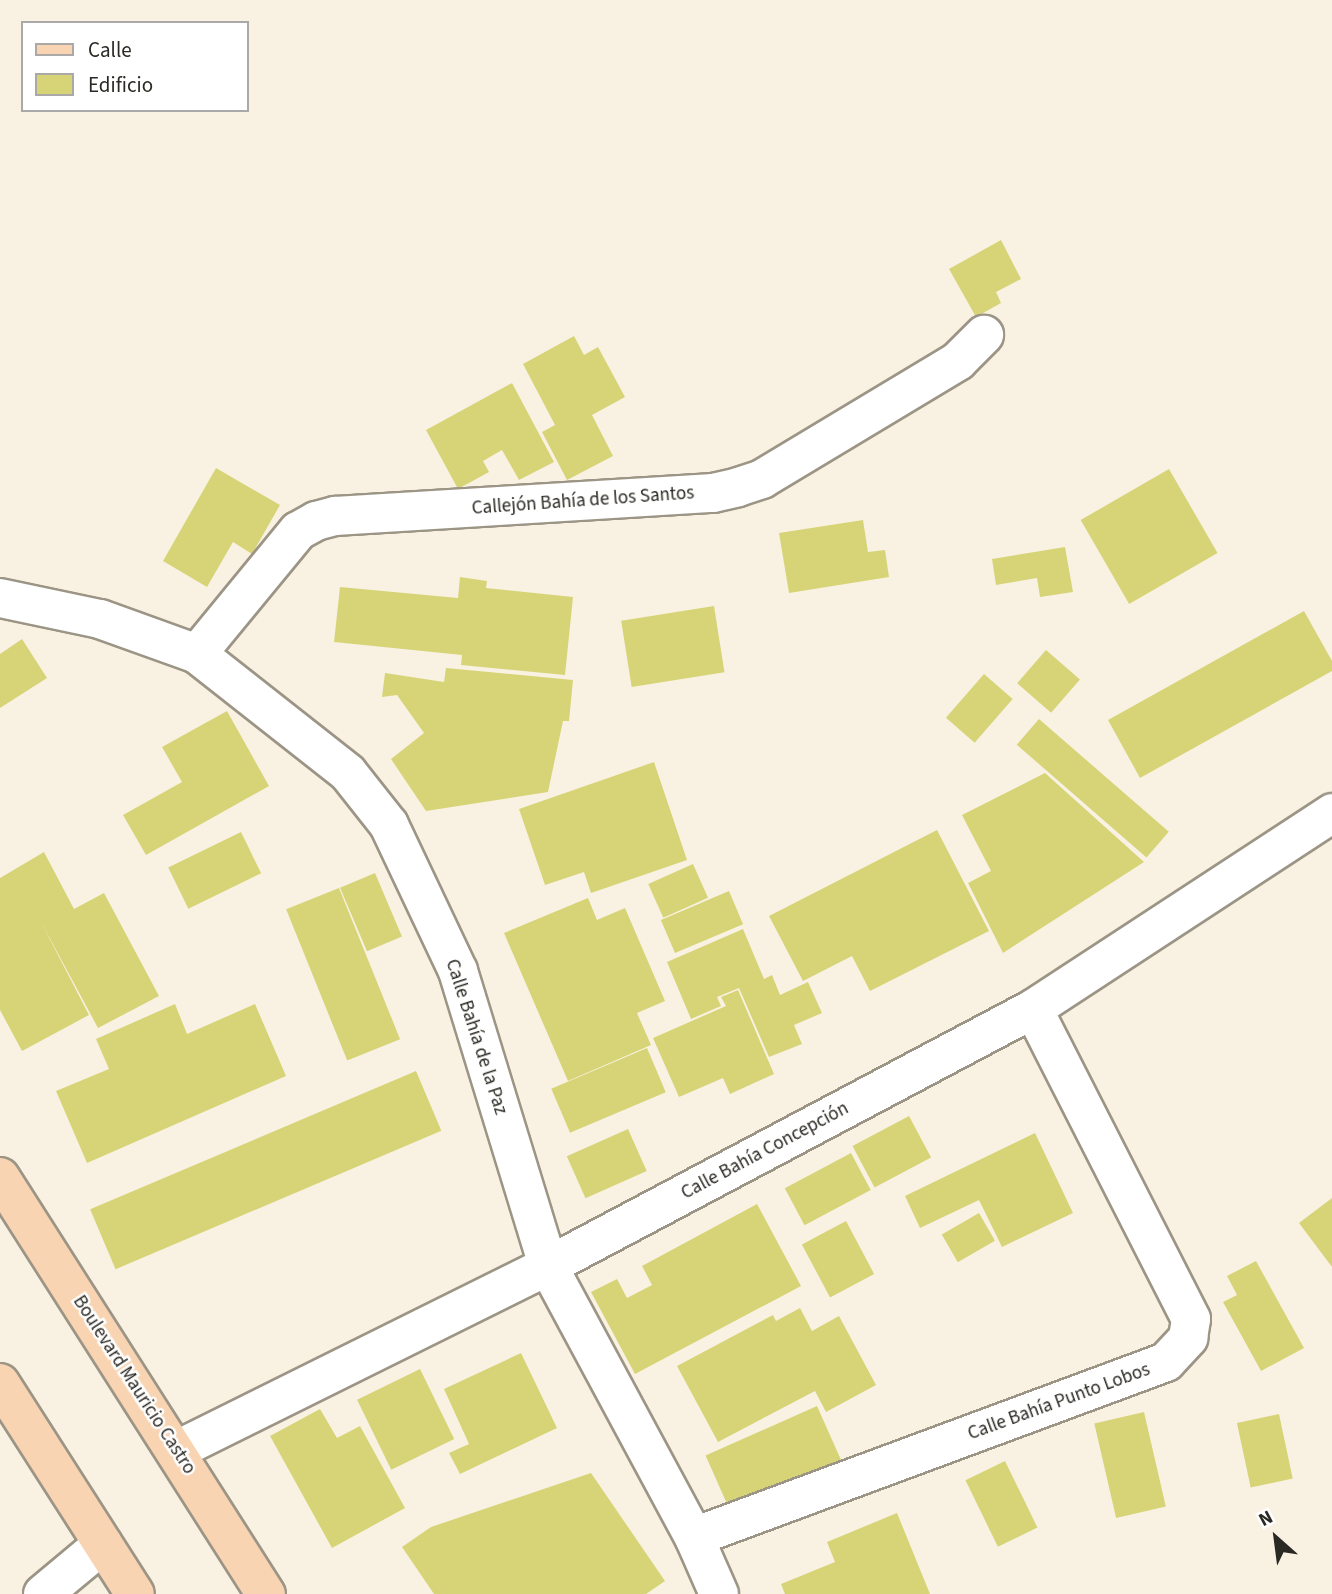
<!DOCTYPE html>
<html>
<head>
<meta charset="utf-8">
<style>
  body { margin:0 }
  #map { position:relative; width:1332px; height:1594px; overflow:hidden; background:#f9f2e2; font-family:"Source Sans 3",sans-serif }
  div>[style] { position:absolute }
  .building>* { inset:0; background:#d7d478; transform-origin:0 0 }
  .roads { filter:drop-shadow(2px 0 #9c9586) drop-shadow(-2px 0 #9c9586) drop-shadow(0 2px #9c9586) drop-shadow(0 -2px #9c9586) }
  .minor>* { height:38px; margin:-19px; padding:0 19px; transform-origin:19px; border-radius:19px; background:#fff }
  .primary>* { height:38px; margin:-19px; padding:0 19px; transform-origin:19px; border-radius:19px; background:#f8d4b3 }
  span { translate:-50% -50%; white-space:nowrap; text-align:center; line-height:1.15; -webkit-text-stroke:5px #fff; paint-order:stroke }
  .street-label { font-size:19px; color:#2b2923 }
  .legend { position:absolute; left:21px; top:21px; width:228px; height:91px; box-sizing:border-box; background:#fff; border:2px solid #aaa9a7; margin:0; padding:9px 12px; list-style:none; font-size:21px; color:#2b2923 }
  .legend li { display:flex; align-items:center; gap:14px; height:35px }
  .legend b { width:35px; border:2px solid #aaa9a7 }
  .north { position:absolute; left:1241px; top:1503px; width:70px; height:70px; -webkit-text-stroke:5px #fff; paint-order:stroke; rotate:332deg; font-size:19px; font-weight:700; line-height:28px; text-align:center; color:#2b2923 }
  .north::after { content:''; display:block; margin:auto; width:24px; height:32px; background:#2b2923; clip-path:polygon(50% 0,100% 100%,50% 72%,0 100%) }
</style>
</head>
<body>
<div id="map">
  <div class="building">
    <i style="clip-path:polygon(1001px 240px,1021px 279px,996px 292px,1001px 303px,976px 317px,949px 269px)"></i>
    <i style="clip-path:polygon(574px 336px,584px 355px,598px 347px,625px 397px,592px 415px,613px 456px,567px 480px,542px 432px,555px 425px,523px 364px)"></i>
    <i style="clip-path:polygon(512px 383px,554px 462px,519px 480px,502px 450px,483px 461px,489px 472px,458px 489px,426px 430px)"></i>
    <i style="clip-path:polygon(216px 468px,280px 505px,252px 554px,233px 542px,207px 587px,163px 561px)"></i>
    <i style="left:1169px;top:469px;width:97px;height:102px;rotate:60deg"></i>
    <i style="clip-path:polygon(863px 520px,868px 552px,885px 550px,889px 577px,789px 593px,779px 533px)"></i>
    <i style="clip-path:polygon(1065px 547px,1073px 592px,1040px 597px,1037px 578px,996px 585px,992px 559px)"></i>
    <i style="clip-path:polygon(460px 577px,487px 581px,486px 588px,573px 597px,565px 675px,461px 665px,462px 655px,334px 642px,340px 587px,458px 598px)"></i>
    <i style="left:714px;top:606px;width:67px;height:94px;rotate:81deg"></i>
    <i style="clip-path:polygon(1304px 611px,1332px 661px,1332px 671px,1140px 778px,1108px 720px)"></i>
    <i style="clip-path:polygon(22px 639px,47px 678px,0 708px,0 654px)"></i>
    <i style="left:1046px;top:650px;width:45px;height:44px;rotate:41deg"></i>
    <i style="clip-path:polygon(446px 668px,573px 680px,569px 721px,563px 721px,548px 792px,426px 811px,391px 759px,424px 733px,397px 695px,382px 697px,385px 673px,444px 682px)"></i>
    <i style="left:984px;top:674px;width:38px;height:58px;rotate:41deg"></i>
    <i style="clip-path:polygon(227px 711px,269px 786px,146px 855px,123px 815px,182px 782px,162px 747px)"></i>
    <i style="left:1039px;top:719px;width:172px;height:34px;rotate:41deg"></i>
    <i style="clip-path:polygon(654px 762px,687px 860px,591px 893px,584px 872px,545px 885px,519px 809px)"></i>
    <i style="clip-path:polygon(1045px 773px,1144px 862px,1003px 953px,968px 883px,991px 871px,962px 815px)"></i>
    <i style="clip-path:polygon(937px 830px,989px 931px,870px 991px,852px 956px,803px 981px,769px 916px)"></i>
    <i style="left:241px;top:832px;width:46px;height:81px;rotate:64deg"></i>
    <i style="clip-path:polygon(44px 852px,74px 909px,104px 893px,159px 996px,98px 1028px,41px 922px,89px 1015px,22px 1051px,0 1010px,0 878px)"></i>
    <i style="left:693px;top:864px;width:37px;height:49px;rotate:66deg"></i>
    <i style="left:375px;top:873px;width:69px;height:38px;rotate:67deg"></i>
    <i style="left:339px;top:888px;width:163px;height:57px;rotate:68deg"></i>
    <i style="left:729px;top:891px;width:36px;height:74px;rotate:67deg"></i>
    <i style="clip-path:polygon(588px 898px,597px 920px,625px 908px,665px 1001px,637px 1013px,651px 1045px,568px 1081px,504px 933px)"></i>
    <i style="clip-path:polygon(743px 929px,764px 979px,772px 975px,780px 995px,808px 982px,822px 1013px,794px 1025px,802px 1044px,769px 1057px,739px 988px,717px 997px,721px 1006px,691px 1019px,667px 962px)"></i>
    <i style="clip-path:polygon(738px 990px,774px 1074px,730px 1094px,723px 1078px,679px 1097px,653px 1038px,726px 1006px,721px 997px)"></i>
    <i style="clip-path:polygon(175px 1004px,187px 1034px,255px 1004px,286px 1076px,87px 1163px,56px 1091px,109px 1069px,96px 1039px)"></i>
    <i style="left:647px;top:1048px;width:48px;height:104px;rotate:67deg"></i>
    <i style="left:416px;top:1071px;width:65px;height:354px;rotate:67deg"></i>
    <i style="left:909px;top:1116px;width:47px;height:64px;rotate:62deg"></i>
    <i style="left:628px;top:1129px;width:46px;height:67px;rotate:66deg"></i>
    <i style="clip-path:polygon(1035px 1133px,1073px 1213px,1002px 1247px,979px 1200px,920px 1228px,905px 1196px)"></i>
    <i style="left:851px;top:1153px;width:42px;height:75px;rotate:62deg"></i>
    <i style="clip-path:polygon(1332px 1198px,1332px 1267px,1299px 1223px)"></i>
    <i style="clip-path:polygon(757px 1204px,801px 1286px,635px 1374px,591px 1292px,617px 1279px,627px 1298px,652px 1285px,642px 1266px)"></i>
    <i style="left:979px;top:1213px;width:32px;height:43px;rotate:60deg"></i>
    <i style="left:846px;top:1221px;width:60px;height:50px;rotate:62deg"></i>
    <i style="clip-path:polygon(1256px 1261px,1304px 1348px,1261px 1371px,1223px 1302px,1237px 1295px,1227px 1276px)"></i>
    <i style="clip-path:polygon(800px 1308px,812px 1331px,839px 1316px,876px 1385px,826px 1412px,815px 1391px,718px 1442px,677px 1366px,773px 1315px,776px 1321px)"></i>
    <i style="clip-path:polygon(521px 1353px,557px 1428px,460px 1474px,449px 1453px,469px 1444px,444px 1389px)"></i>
    <i style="left:420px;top:1369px;width:78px;height:70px;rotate:64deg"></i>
    <i style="left:817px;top:1406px;width:60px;height:122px;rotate:66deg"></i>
    <i style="clip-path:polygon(320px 1409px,337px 1438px,360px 1426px,405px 1508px,332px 1548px,270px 1436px)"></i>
    <i style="left:1144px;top:1412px;width:97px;height:51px;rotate:77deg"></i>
    <i style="left:1279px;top:1414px;width:66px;height:43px;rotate:78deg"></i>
    <i style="left:1005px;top:1461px;width:74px;height:44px;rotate:64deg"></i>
    <i style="clip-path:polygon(591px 1473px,665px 1581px,646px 1594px,434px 1594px,402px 1547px,431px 1527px)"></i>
    <i style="clip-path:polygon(897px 1513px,930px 1594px,785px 1594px,781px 1584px,835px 1562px,827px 1542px)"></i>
  </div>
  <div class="roads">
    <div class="minor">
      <i style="left:0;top:598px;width:102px;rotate:11.9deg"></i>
      <i style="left:100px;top:619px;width:103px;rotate:19.8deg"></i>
      <i style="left:197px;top:654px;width:192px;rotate:38.2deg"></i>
      <i style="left:348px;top:773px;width:66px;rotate:51.7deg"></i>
      <i style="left:389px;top:825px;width:161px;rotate:64.7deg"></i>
      <i style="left:458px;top:971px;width:308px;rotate:73deg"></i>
      <i style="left:548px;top:1266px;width:308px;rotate:61.7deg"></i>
      <i style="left:694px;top:1537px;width:62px;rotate:66.3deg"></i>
      <i style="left:197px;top:654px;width:159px;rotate:-50.6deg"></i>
      <i style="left:298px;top:531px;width:21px;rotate:-29deg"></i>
      <i style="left:316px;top:521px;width:20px;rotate:-15deg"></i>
      <i style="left:335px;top:516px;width:379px;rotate:-3.5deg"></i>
      <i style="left:713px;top:493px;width:26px;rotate:-13deg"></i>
      <i style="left:738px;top:487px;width:25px;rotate:-18deg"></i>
      <i style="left:762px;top:479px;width:229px;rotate:-31deg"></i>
      <i style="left:958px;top:361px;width:37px;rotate:-45deg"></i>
      <i style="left:177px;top:1450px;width:414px;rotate:-26.4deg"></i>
      <i style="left:548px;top:1266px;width:549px;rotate:-27.92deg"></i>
      <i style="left:1033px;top:1009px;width:358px;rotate:-33.2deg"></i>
      <i style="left:694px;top:1537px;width:503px;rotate:-20.34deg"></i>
      <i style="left:1166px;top:1362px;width:33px;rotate:-47deg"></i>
      <i style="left:1188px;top:1338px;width:19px;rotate:-81deg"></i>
      <i style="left:1191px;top:1319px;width:348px;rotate:-117deg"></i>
      <i style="left:43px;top:1594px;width:78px;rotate:-39.8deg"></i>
    </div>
    <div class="primary">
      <i style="left:0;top:1177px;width:495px;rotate:57.5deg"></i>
      <i style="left:0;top:1383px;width:250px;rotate:57.4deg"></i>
    </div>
  </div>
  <div class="street-label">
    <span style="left:583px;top:501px;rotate:-4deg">Callejón Bahía de los Santos</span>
    <span style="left:476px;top:1037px;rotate:72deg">Calle Bahía de la Paz</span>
    <span style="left:765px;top:1151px;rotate:-28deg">Calle Bahía Concepción</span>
    <span style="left:134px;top:1385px;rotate:57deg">Boulevard Mauricio Castro</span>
    <span style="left:1059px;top:1402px;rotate:-20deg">Calle Bahía Punto Lobos</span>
  </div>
  <ul class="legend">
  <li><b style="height:9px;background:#f8d4b3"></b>Calle</li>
  <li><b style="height:19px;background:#d7d478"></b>Edificio</li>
  </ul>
  <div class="north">N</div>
</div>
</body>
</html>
